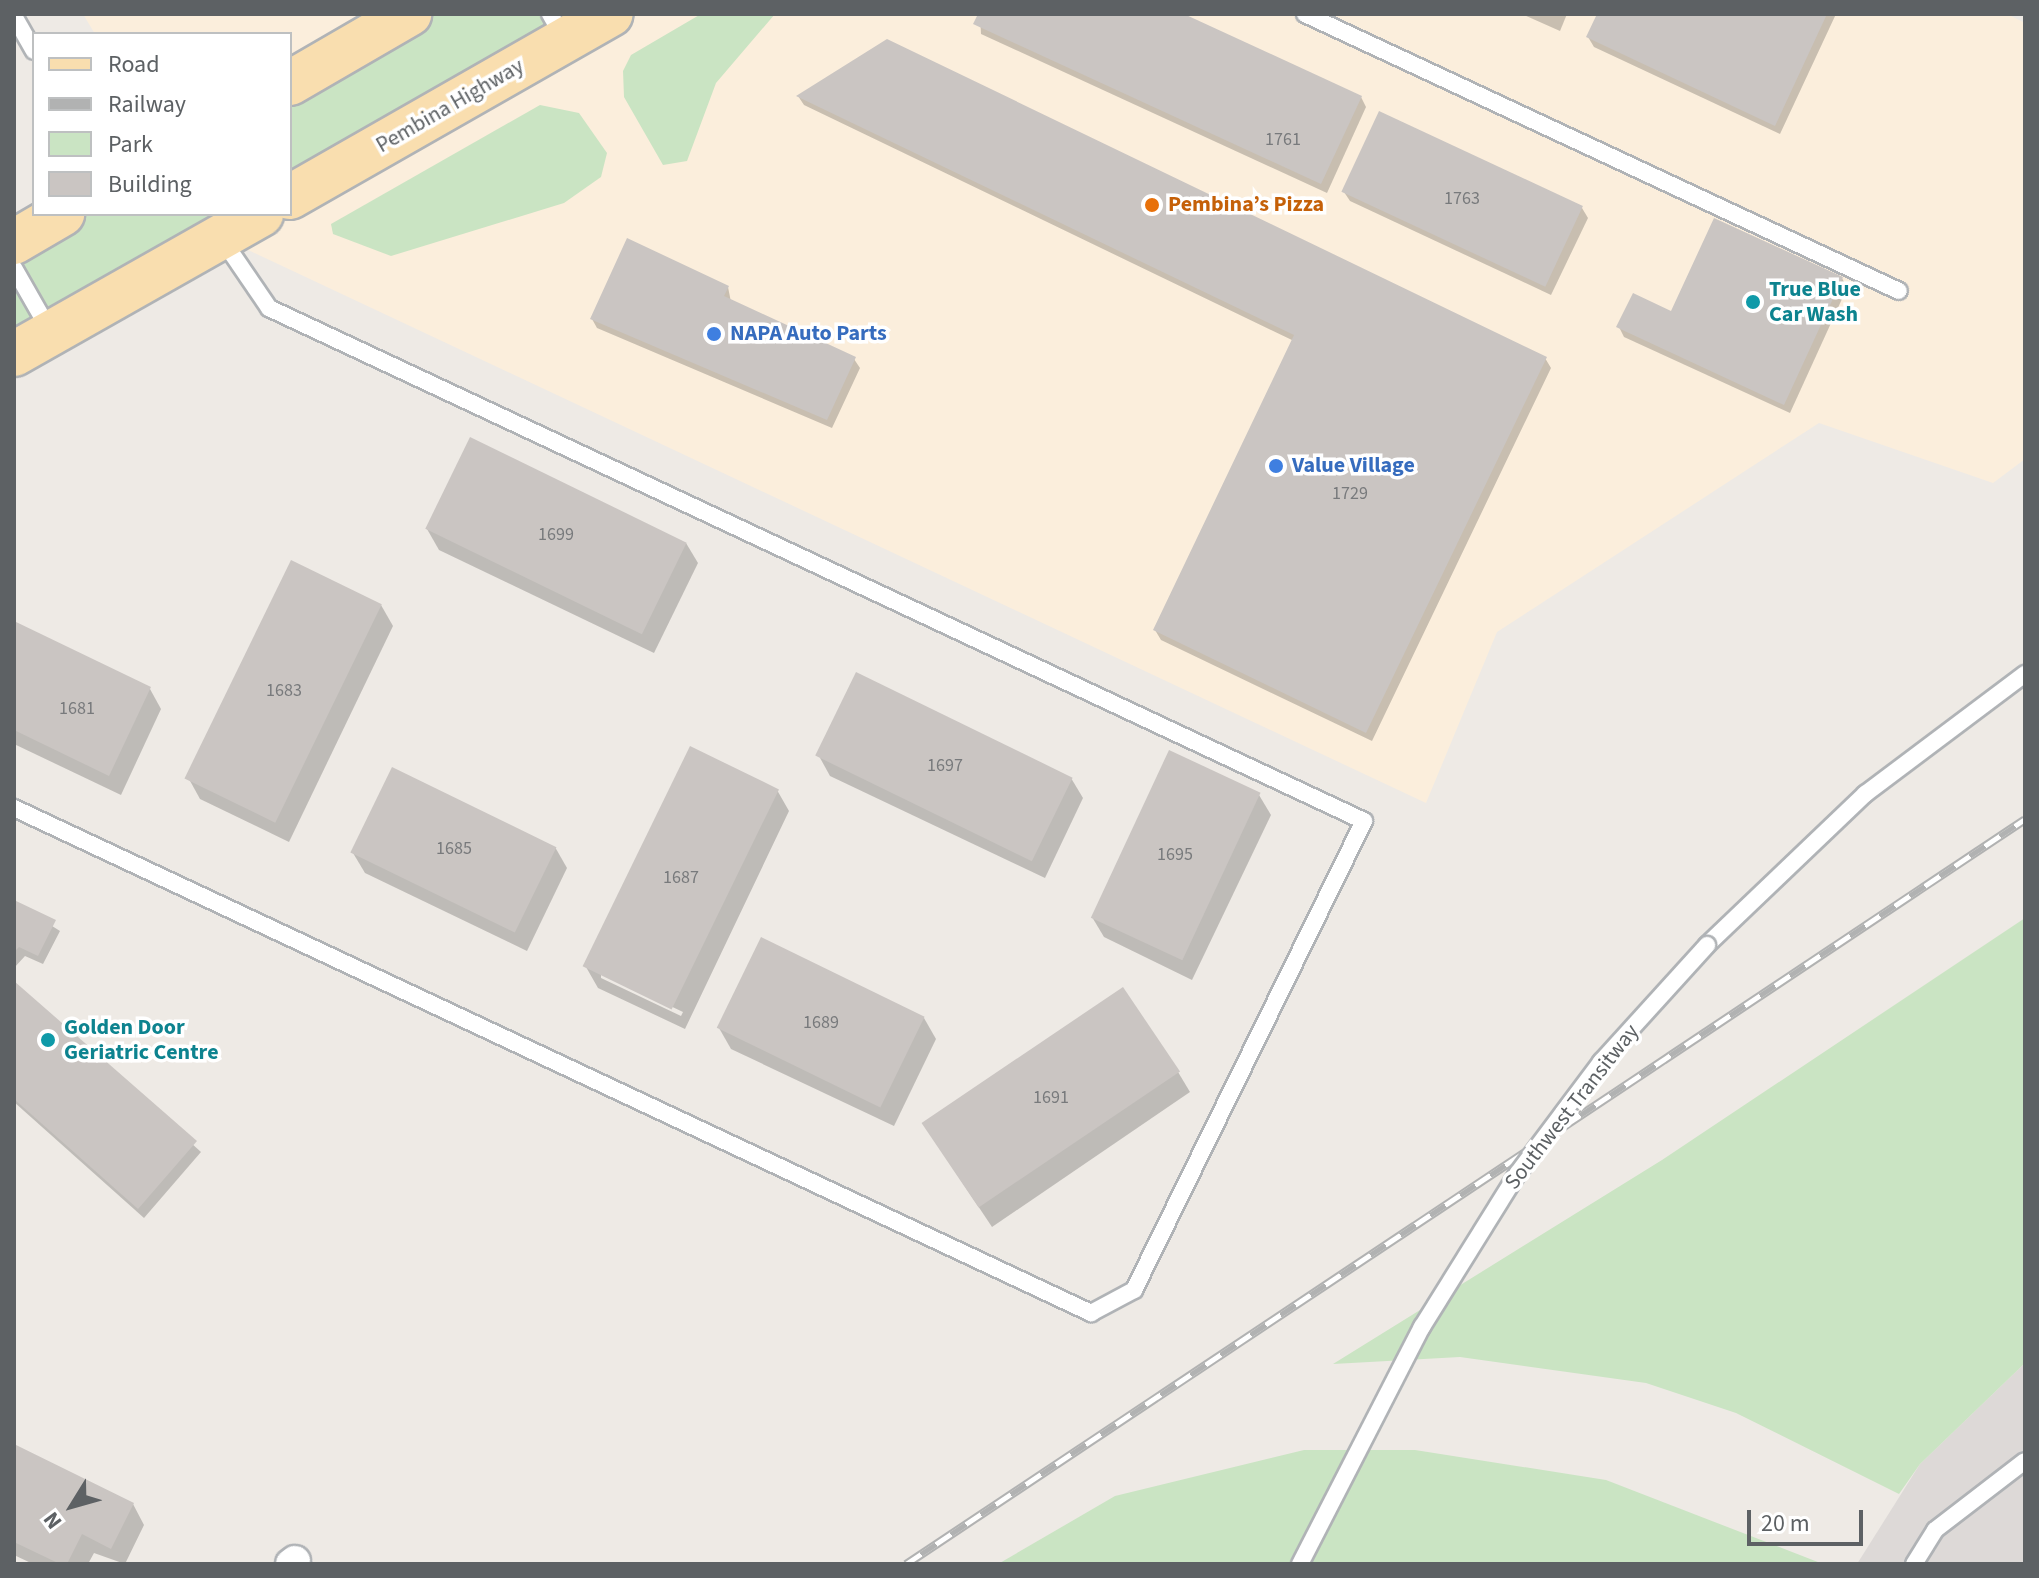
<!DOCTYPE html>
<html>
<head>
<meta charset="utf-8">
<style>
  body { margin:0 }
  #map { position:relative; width:2039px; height:1578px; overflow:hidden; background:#eeeae5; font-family:"Source Sans 3",sans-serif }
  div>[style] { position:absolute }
  .commercial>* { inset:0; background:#fbeedc }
  .industrial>* { inset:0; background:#ddd9d7 }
  .green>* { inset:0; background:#cae4c3 }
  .shadow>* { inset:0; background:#0003 }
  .building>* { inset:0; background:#cac5c2; transform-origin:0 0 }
  .roads { filter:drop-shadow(2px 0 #b0b3b6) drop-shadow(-2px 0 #b0b3b6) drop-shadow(0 2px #b0b3b6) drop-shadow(0 -2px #b0b3b6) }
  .lane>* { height:16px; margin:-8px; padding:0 8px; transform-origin:8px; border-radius:8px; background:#fff }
  .street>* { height:30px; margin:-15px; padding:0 15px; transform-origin:15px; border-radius:15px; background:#fff }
  .primary>* { height:44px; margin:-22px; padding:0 22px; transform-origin:22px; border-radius:22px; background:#f9deaf }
  .rail>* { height:9px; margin-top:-4.5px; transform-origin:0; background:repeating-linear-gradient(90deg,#fff 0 18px,#b1b2b2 0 36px); box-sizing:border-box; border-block:2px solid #b1b2b2 }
  .bridges { filter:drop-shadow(2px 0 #b0b3b6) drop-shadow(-2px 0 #b0b3b6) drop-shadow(0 2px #b0b3b6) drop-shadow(0 -2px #b0b3b6) }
  .lane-bridge>* { height:16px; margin:-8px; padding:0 8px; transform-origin:8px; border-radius:8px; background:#fff }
  .dots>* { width:22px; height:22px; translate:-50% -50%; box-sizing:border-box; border:4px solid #fff; border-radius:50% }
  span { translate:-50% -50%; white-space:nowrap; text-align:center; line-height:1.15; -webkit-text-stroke:7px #fff; paint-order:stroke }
  .number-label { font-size:18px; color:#787a7c }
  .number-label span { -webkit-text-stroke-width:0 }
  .street-label { font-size:22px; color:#5d6164 }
  .food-label { font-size:22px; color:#c56008; font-weight:700 }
  .left { translate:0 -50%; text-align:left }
  .culture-label { font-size:22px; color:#0d838f; font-weight:700 }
  .shop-label { font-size:22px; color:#366cbe; font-weight:700 }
  .frame { position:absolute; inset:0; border:16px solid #5d6164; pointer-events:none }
  .legend { position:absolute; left:32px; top:32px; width:260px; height:184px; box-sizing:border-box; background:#fff; border:2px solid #bec0c1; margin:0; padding:10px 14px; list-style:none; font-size:24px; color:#5d6164 }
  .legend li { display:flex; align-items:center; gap:16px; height:40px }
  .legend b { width:40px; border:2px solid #bec0c1 }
  .north { position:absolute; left:32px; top:1466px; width:80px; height:80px; -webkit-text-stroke:6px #fff; paint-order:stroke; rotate:233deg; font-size:22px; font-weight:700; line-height:32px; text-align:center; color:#5d6164 }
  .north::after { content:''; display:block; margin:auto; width:28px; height:36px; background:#5d6164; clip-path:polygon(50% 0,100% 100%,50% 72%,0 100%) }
  .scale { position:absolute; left:1747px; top:1510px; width:116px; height:36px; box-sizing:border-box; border:4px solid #5d6164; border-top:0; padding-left:10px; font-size:24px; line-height:28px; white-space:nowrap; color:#5d6164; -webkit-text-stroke:6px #fff; paint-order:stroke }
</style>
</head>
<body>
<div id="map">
  <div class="commercial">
    <i style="clip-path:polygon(83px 14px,409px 14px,290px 83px,290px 34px,95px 34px)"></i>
    <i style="clip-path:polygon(613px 14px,2007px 14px,2025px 23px,2025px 459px,1993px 483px,1819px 423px,1497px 632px,1426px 803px,229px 241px)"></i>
  </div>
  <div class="industrial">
    <i style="clip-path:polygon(2025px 1363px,2025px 1564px,1857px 1564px,1920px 1464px)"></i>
  </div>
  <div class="green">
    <i style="clip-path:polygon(410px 14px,550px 14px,565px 40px,290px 197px,290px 83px)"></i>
    <i style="clip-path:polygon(701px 14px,775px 14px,716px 83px,687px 161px,663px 165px,624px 97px,623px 71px,631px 55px)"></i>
    <i style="clip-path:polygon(540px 105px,579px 113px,607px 153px,601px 177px,564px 203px,391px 256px,333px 234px,331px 224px)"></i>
    <i style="clip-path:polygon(62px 214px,261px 214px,14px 354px,14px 242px)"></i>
    <i style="clip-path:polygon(2025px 918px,2025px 1363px,1920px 1464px,1899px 1494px,1736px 1413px,1646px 1383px,1460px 1357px,1333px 1364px,1662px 1160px)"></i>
    <i style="clip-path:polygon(1304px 1450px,1415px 1450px,1606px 1480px,1823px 1564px,998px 1564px,1115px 1496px)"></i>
  </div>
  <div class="shadow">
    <i style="clip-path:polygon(980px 14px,1180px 14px,1361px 97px,1366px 107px,1327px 193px,981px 34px)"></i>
    <i style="clip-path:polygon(1522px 14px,1567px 14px,1560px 31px)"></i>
    <i style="clip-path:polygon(1599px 14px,1836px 14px,1780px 134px,1594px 47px,1588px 37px)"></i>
    <i style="clip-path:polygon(798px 96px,1545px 358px,1551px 368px,1372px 741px,1161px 640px,1155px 630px,1294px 341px,804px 105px)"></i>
    <i style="clip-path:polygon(1344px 192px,1582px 208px,1588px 218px,1551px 295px,1350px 201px)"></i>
    <i style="clip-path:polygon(1842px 278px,1847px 288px,1790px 413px,1624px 337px,1619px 327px)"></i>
    <i style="clip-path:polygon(728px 287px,731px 302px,854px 359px,860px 368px,832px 428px,597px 328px,592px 319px)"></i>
    <i style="clip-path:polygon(427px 529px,686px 543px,698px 563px,654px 653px,439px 550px)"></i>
    <i style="clip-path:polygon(381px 605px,393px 626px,289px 842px,200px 799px,189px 779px)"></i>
    <i style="clip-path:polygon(14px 623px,150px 689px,161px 709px,121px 795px,14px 744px)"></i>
    <i style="clip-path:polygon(819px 756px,1071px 778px,1083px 798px,1045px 878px,830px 776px)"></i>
    <i style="clip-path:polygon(evenodd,777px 790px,789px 811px,685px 1029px,598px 988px,586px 967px,777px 790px,601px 973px,683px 1012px,681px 1016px,601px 978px,601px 973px)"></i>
    <i style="clip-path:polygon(1259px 795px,1271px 815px,1192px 980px,1104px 937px,1092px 917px)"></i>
    <i style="clip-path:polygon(555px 847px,567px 868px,527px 951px,365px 873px,353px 853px)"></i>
    <i style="clip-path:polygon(14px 902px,60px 931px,43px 964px,25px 956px,14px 968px)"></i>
    <i style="clip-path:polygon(14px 983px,201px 1152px,144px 1218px,14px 1102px)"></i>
    <i style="clip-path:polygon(924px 1018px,936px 1039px,894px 1126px,731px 1049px,719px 1028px)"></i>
    <i style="clip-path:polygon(1178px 1072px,1190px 1092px,992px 1227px,924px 1125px)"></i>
    <i style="clip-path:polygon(14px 1451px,133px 1504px,144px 1525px,125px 1564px,94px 1553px,88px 1564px,33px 1564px,14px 1555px)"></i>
  </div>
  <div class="building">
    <i style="clip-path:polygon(978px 14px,1184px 14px,1362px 96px,1321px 184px,973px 24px)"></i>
    <i style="clip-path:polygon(1597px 14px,1827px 14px,1775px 126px,1586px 37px)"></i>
    <i style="clip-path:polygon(887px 39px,1547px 357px,1366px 733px,1153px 630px,1294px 335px,796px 96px)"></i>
    <i style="left:1379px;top:111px;width:225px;height:89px;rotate:25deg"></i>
    <i style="clip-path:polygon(1714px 218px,1843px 277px,1784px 405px,1616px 327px,1633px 293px,1671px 311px)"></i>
    <i style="clip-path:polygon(627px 238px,729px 286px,724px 296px,856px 357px,827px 420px,590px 319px)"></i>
    <i style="left:470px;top:437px;width:241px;height:102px;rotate:26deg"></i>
    <i style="left:291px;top:560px;width:101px;height:243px;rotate:26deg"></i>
    <i style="clip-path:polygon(14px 621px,151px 687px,109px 776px,14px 730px)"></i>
    <i style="left:856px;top:672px;width:241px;height:93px;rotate:26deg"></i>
    <i style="left:690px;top:746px;width:99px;height:245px;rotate:26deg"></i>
    <i style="left:1169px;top:750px;width:101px;height:185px;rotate:25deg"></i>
    <i style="left:392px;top:767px;width:183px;height:95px;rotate:26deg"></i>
    <i style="clip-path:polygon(14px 900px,56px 920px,38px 956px,19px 947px,14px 952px)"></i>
    <i style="left:761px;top:937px;width:182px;height:101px;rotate:26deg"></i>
    <i style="clip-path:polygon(14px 981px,197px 1141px,138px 1209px,14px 1099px)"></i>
    <i style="left:1123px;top:987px;width:102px;height:243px;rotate:56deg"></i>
    <i style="clip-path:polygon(14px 1444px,134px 1503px,111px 1549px,82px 1534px,67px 1564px,60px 1564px,14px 1542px)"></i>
  </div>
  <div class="roads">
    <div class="lane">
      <i style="left:550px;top:14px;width:30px;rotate:60deg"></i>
      <i style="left:1305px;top:14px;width:655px;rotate:25deg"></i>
      <i style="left:14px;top:16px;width:40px;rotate:60.3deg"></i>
      <i style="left:14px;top:268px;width:73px;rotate:60.3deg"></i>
      <i style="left:14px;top:808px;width:1190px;rotate:25.12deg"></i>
      <i style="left:1091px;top:1313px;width:49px;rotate:-28.1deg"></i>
      <i style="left:1134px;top:1290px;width:522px;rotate:-63.88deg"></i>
      <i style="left:1364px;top:821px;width:1209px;rotate:-154.9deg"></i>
      <i style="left:269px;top:308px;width:83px;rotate:-124.3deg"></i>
      <i style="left:1707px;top:945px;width:219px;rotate:-43.7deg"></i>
      <i style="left:1865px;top:794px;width:200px;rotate:-36.9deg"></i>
      <i style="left:1914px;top:1564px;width:40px;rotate:-58deg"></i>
      <i style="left:1935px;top:1530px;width:113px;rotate:-37.5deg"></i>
    </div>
    <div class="street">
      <i style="left:291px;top:1564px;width:5px;rotate:-37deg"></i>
    </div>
    <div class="primary">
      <i style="left:290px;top:83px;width:138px;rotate:-30.1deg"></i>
      <i style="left:290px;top:197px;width:369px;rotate:-29.7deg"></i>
      <i style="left:14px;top:242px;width:56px;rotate:-30.3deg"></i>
      <i style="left:14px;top:354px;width:284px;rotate:-29.5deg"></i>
    </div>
  </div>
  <div class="rail">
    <i style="left:906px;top:1564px;width:1344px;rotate:-33.65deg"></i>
  </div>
  <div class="bridges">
    <div class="lane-bridge">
      <i style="left:1300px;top:1564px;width:267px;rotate:-62.8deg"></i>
      <i style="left:1422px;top:1327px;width:181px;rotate:-58.1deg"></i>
      <i style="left:1518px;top:1173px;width:139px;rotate:-53.2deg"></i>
      <i style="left:1601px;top:1062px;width:158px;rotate:-47.8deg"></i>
    </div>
  </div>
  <div class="dots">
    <i style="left:1152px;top:205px;background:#e8710a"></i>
    <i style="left:1753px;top:302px;background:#0f9aa8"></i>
    <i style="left:714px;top:334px;background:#3f7fe0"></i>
    <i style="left:1276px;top:466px;background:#3f7fe0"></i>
    <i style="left:48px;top:1040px;background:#0f9aa8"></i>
  </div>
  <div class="number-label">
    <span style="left:1283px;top:140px">1761</span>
    <span style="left:1462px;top:199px">1763</span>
    <span style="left:1350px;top:494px">1729</span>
    <span style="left:556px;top:535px">1699</span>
    <span style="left:284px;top:691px">1683</span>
    <span style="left:77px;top:709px">1681</span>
    <span style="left:945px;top:766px">1697</span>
    <span style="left:454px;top:849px">1685</span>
    <span style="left:1175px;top:855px">1695</span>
    <span style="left:681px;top:878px">1687</span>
    <span style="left:821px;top:1023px">1689</span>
    <span style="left:1051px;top:1098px">1691</span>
  </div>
  <div class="street-label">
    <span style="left:450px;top:106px;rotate:-30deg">Pembina Highway</span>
    <span style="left:1572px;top:1107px;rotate:-52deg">Southwest Transitway</span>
  </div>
  <div class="food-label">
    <span class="left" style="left:1168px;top:205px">Pembina’s Pizza</span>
  </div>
  <div class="culture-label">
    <span class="left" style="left:1769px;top:302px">True Blue<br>Car Wash</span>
    <span class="left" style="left:64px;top:1040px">Golden Door<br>Geriatric Centre</span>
  </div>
  <div class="shop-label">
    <span class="left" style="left:730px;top:334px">NAPA Auto Parts</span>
    <span class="left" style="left:1292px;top:466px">Value Village</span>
  </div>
  <div class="frame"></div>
  <ul class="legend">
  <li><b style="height:10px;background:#f9deaf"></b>Road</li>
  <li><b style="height:10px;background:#b1b2b2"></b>Railway</li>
  <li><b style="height:22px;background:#cae4c3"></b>Park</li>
  <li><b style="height:22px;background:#cac5c2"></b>Building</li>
  </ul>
  <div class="north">N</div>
  <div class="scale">20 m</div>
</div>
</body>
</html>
